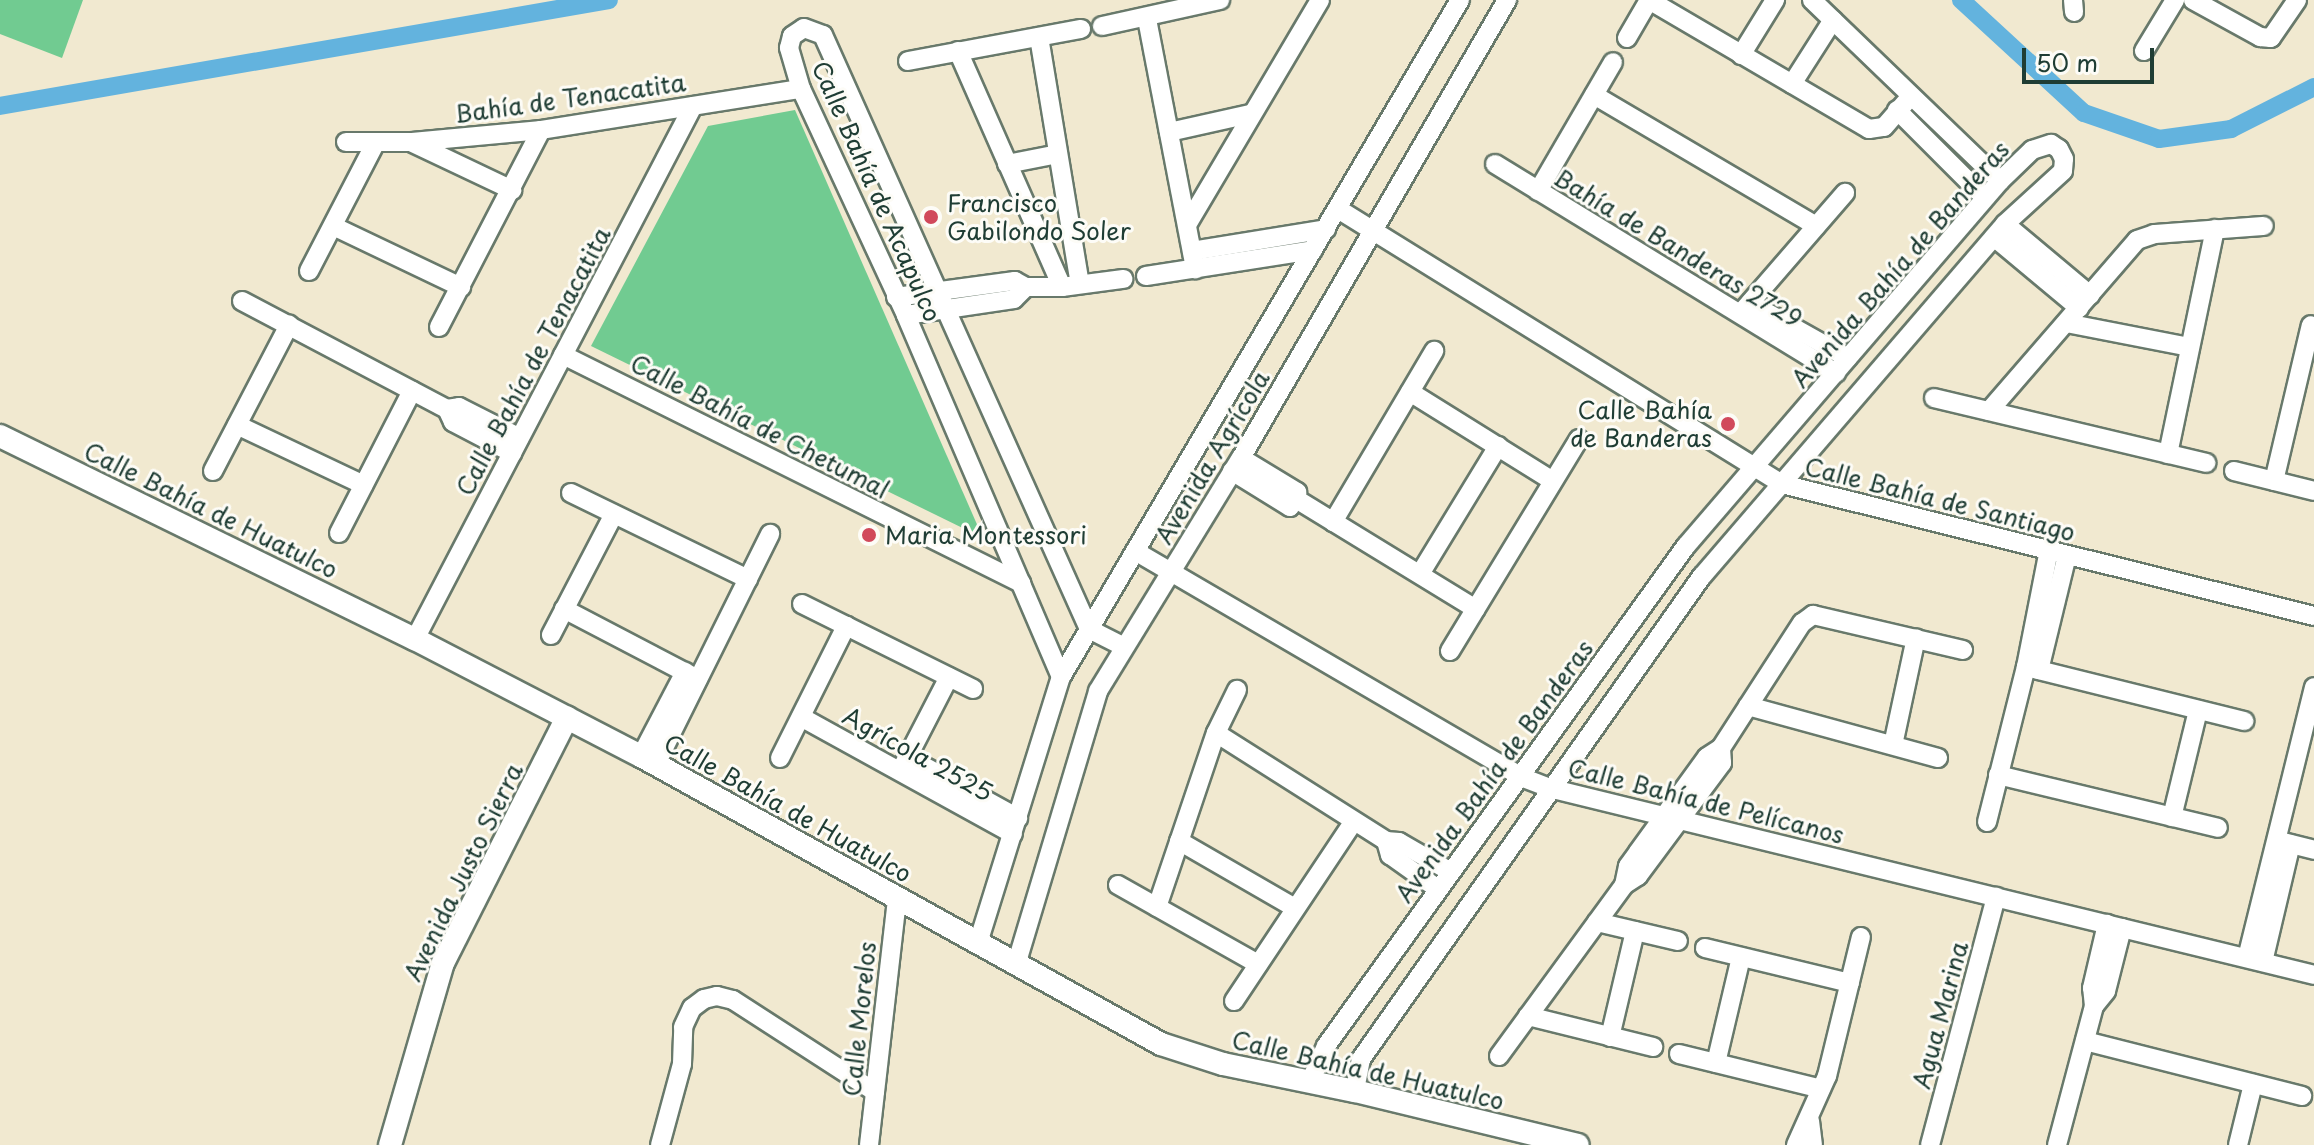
<!DOCTYPE html>
<html>
<head>
<meta charset="utf-8">
<style>
  body { margin:0 }
  #map { position:relative; width:2314px; height:1145px; overflow:hidden; background:#f1e9d0; font-family:"Playpen Sans",sans-serif }
  div>[style] { position:absolute }
  .green>* { inset:0; background:#71cb91 }
  .canal>* { height:18px; margin:-9px; padding:0 9px; transform-origin:9px; border-radius:9px; background:#63b3de }
  .roads { filter:drop-shadow(2px 0 #68796b) drop-shadow(-2px 0 #68796b) drop-shadow(0 2px #68796b) drop-shadow(0 -2px #68796b) }
  .minor>* { height:18px; margin:-9px; padding:0 9px; transform-origin:9px; border-radius:9px; background:#fff }
  .tertiary>* { height:22px; margin:-11px; padding:0 11px; transform-origin:11px; border-radius:11px; background:#fff }
  .dots>* { width:22px; height:22px; translate:-50% -50%; box-sizing:border-box; border:4px solid #fdfcf7; border-radius:50% }
  span { translate:-50% -50%; white-space:nowrap; text-align:center; line-height:1.15; -webkit-text-stroke:6px #fdfcf7; paint-order:stroke }
  .street-label { font-size:24px; color:#1f3d34 }
  .poi-label { font-size:24px; color:#1f3d34 }
  .left { translate:0 -50%; text-align:left }
  .right { translate:-100% -50%; text-align:right }
  .scale { position:absolute; left:2022px; top:48px; width:132px; height:36px; box-sizing:border-box; border:4px solid #1f3d34; border-top:0; padding-left:10px; font-size:24px; line-height:28px; white-space:nowrap; color:#1f3d34; -webkit-text-stroke:6px #fdfcf7; paint-order:stroke }
</style>
</head>
<body>
<div id="map">
  <div class="green">
    <i style="clip-path:polygon(0 0,83px 0,62px 58px,0 34px)"></i>
    <i style="clip-path:polygon(795px 110px,983px 538px,591px 346px,708px 126px)"></i>
  </div>
  <div class="canal">
    <i style="left:1961px;top:0;width:167px;rotate:42.6deg"></i>
    <i style="left:2084px;top:113px;width:79px;rotate:19.1deg"></i>
    <i style="left:2159px;top:139px;width:73px;rotate:-7.9deg"></i>
    <i style="left:2231px;top:129px;width:93px;rotate:-26.8deg"></i>
    <i style="left:0;top:106px;width:618px;rotate:-9.87deg"></i>
  </div>
  <div class="roads">
    <div class="minor">
      <i style="left:1649px;top:0;width:255px;rotate:30.4deg"></i>
      <i style="left:1869px;top:129px;width:15px;rotate:-8deg"></i>
      <i style="left:1884px;top:127px;width:41px;rotate:-48.9deg"></i>
      <i style="left:1812px;top:0;width:261px;rotate:43.9deg"></i>
      <i style="left:2073px;top:0;width:12px;rotate:85deg"></i>
      <i style="left:2193px;top:0;width:77px;rotate:28.9deg"></i>
      <i style="left:2260px;top:37px;width:11px;rotate:5deg"></i>
      <i style="left:2271px;top:38px;width:46px;rotate:-55.6deg"></i>
      <i style="left:1147px;top:19px;width:255px;rotate:79.1deg"></i>
      <i style="left:1102px;top:26px;width:121px;rotate:-12.4deg"></i>
      <i style="left:1039px;top:37px;width:250px;rotate:80.6deg"></i>
      <i style="left:1627px;top:38px;width:44px;rotate:-59.9deg"></i>
      <i style="left:958px;top:51px;width:258px;rotate:66.2deg"></i>
      <i style="left:2144px;top:51px;width:60px;rotate:-58.7deg"></i>
      <i style="left:1741px;top:55px;width:65px;rotate:-58.3deg"></i>
      <i style="left:908px;top:61px;width:176px;rotate:-10.5deg"></i>
      <i style="left:1792px;top:84px;width:76px;rotate:-57.4deg"></i>
      <i style="left:1594px;top:95px;width:258px;rotate:30.5deg"></i>
      <i style="left:1897px;top:110px;width:124px;rotate:45deg"></i>
      <i style="left:1169px;top:132px;width:83px;rotate:-12.5deg"></i>
      <i style="left:346px;top:142px;width:66px"></i>
      <i style="left:412px;top:142px;width:130px;rotate:-5.3deg"></i>
      <i style="left:541px;top:130px;width:263px;rotate:-9deg"></i>
      <i style="left:413px;top:143px;width:110px;rotate:25.4deg"></i>
      <i style="left:1007px;top:164px;width:52px;rotate:-11.1deg"></i>
      <i style="left:1495px;top:164px;width:400px;rotate:31.5deg"></i>
      <i style="left:1538px;top:191px;width:149px;rotate:-59.8deg"></i>
      <i style="left:1338px;top:209px;width:522px;rotate:31.77deg"></i>
      <i style="left:1782px;top:484px;width:548px;rotate:13.93deg"></i>
      <i style="left:2005px;top:224px;width:111px;rotate:39.9deg"></i>
      <i style="left:1187px;top:225px;width:261px;rotate:-59.4deg"></i>
      <i style="left:333px;top:226px;width:142px;rotate:25.5deg"></i>
      <i style="left:1994px;top:237px;width:111px;rotate:39.9deg"></i>
      <i style="left:1192px;top:251px;width:136px;rotate:-9.3deg"></i>
      <i style="left:309px;top:271px;width:145px;rotate:-62.6deg"></i>
      <i style="left:1146px;top:276px;width:169px;rotate:-8.8deg"></i>
      <i style="left:896px;top:297px;width:120px;rotate:-7.7deg"></i>
      <i style="left:1015px;top:281px;width:13px;rotate:29deg"></i>
      <i style="left:1026px;top:287px;width:36px"></i>
      <i style="left:1062px;top:287px;width:62px;rotate:-7.5deg"></i>
      <i style="left:242px;top:301px;width:232px;rotate:27.8deg"></i>
      <i style="left:447px;top:409px;width:12px;rotate:-9deg"></i>
      <i style="left:459px;top:407px;width:68px;rotate:26.9deg"></i>
      <i style="left:1750px;top:303px;width:112px;rotate:29.3deg"></i>
      <i style="left:1741px;top:313px;width:159px;rotate:-49.1deg"></i>
      <i style="left:906px;top:315px;width:109px;rotate:-8.4deg"></i>
      <i style="left:1014px;top:299px;width:17px;rotate:-45deg"></i>
      <i style="left:2066px;top:323px;width:126px;rotate:11deg"></i>
      <i style="left:439px;top:327px;width:222px;rotate:-62.6deg"></i>
      <i style="left:563px;top:355px;width:512px;rotate:26.46deg"></i>
      <i style="left:1410px;top:392px;width:168px;rotate:31.9deg"></i>
      <i style="left:1934px;top:398px;width:280px;rotate:13.4deg"></i>
      <i style="left:447px;top:409px;width:14px;rotate:65deg"></i>
      <i style="left:453px;top:422px;width:67px;rotate:27.7deg"></i>
      <i style="left:1989px;top:411px;width:226px;rotate:-49.1deg"></i>
      <i style="left:2137px;top:240px;width:18px;rotate:-19deg"></i>
      <i style="left:2154px;top:234px;width:110px;rotate:-4.2deg"></i>
      <i style="left:237px;top:425px;width:140px;rotate:25.3deg"></i>
      <i style="left:2168px;top:454px;width:230px;rotate:-78.2deg"></i>
      <i style="left:1241px;top:458px;width:66px;rotate:31.3deg"></i>
      <i style="left:1297px;top:492px;width:6px;rotate:162deg"></i>
      <i style="left:213px;top:471px;width:165px;rotate:-62.5deg"></i>
      <i style="left:1232px;top:471px;width:68px;rotate:31.8deg"></i>
      <i style="left:1290px;top:507px;width:6px;rotate:-99deg"></i>
      <i style="left:2234px;top:471px;width:82px;rotate:14deg"></i>
      <i style="left:2274px;top:481px;width:160px;rotate:-76.7deg"></i>
      <i style="left:571px;top:493px;width:197px;rotate:25.9deg"></i>
      <i style="left:1288px;top:494px;width:220px;rotate:31.5deg"></i>
      <i style="left:1333px;top:522px;width:199px;rotate:-59.4deg"></i>
      <i style="left:339px;top:533px;width:160px;rotate:-62.8deg"></i>
      <i style="left:1135px;top:551px;width:447px;rotate:30.3deg"></i>
      <i style="left:1521px;top:777px;width:34px;rotate:21deg"></i>
      <i style="left:1553px;top:789px;width:783px;rotate:13.73deg"></i>
      <i style="left:1420px;top:574px;width:150px;rotate:-58.6deg"></i>
      <i style="left:802px;top:604px;width:191px;rotate:26.4deg"></i>
      <i style="left:564px;top:609px;width:151px;rotate:27.6deg"></i>
      <i style="left:551px;top:635px;width:136px;rotate:-62.5deg"></i>
      <i style="left:415px;top:639px;width:601px;rotate:-62.45deg"></i>
      <i style="left:1450px;top:651px;width:248px;rotate:-58.7deg"></i>
      <i style="left:2026px;top:667px;width:225px;rotate:13.9deg"></i>
      <i style="left:2039px;top:670px;width:118px;rotate:-76.3deg"></i>
      <i style="left:1061px;top:677px;width:394px;rotate:-113.2deg"></i>
      <i style="left:906px;top:315px;width:249px;rotate:-114.9deg"></i>
      <i style="left:801px;top:89px;width:43px;rotate:-106.3deg"></i>
      <i style="left:789px;top:48px;width:12px;rotate:-76deg"></i>
      <i style="left:792px;top:36px;width:14px;rotate:-34deg"></i>
      <i style="left:804px;top:28px;width:20px;rotate:20deg"></i>
      <i style="left:823px;top:35px;width:651px;rotate:65.88deg"></i>
      <i style="left:1089px;top:629px;width:38px;rotate:27deg"></i>
      <i style="left:1748px;top:706px;width:197px;rotate:15.3deg"></i>
      <i style="left:801px;top:717px;width:242px;rotate:28.9deg"></i>
      <i style="left:1216px;top:733px;width:201px;rotate:32.4deg"></i>
      <i style="left:1386px;top:841px;width:13px;rotate:4deg"></i>
      <i style="left:1399px;top:842px;width:60px;rotate:30deg"></i>
      <i style="left:1893px;top:745px;width:109px;rotate:-77.9deg"></i>
      <i style="left:641px;top:756px;width:95px;rotate:-62.4deg"></i>
      <i style="left:907px;top:757px;width:127px;rotate:28.8deg"></i>
      <i style="left:780px;top:758px;width:148px;rotate:-63.4deg"></i>
      <i style="left:656px;top:764px;width:257px;rotate:-63.6deg"></i>
      <i style="left:903px;top:766px;width:100px;rotate:-62.7deg"></i>
      <i style="left:1998px;top:775px;width:226px;rotate:13.5deg"></i>
      <i style="left:2172px;top:817px;width:110px;rotate:-76.3deg"></i>
      <i style="left:1987px;top:822px;width:160px;rotate:-75.9deg"></i>
      <i style="left:2026px;top:667px;width:119px;rotate:-78.9deg"></i>
      <i style="left:1179px;top:841px;width:134px;rotate:30deg"></i>
      <i style="left:1386px;top:841px;width:15px;rotate:74deg"></i>
      <i style="left:1390px;top:855px;width:59px;rotate:35.3deg"></i>
      <i style="left:2283px;top:842px;width:32px;rotate:14deg"></i>
      <i style="left:1118px;top:885px;width:161px;rotate:29.4deg"></i>
      <i style="left:1624px;top:885px;width:19px;rotate:-78deg"></i>
      <i style="left:1628px;top:866px;width:17px;rotate:-54deg"></i>
      <i style="left:1638px;top:852px;width:117px;rotate:-54deg"></i>
      <i style="left:1707px;top:757px;width:17px;rotate:-33deg"></i>
      <i style="left:1721px;top:748px;width:149px;rotate:-57.1deg"></i>
      <i style="left:1802px;top:623px;width:14px;rotate:-36deg"></i>
      <i style="left:1813px;top:615px;width:154px;rotate:13.1deg"></i>
      <i style="left:1157px;top:907px;width:184px;rotate:-71.3deg"></i>
      <i style="left:1216px;top:733px;width:48px;rotate:-64deg"></i>
      <i style="left:1597px;top:922px;width:83px;rotate:13.2deg"></i>
      <i style="left:978px;top:943px;width:279px;rotate:-72.7deg"></i>
      <i style="left:1061px;top:677px;width:786px;rotate:-59.49deg"></i>
      <i style="left:1705px;top:948px;width:149px;rotate:13.6deg"></i>
      <i style="left:2247px;top:958px;width:279px;rotate:-76.1deg"></i>
      <i style="left:2263px;top:962px;width:121px;rotate:-76.7deg"></i>
      <i style="left:1016px;top:965px;width:286px;rotate:-73.3deg"></i>
      <i style="left:1098px;top:691px;width:273px;rotate:-58.5deg"></i>
      <i style="left:1241px;top:458px;width:530px;rotate:-59.85deg"></i>
      <i style="left:1234px;top:1001px;width:216px;rotate:-56.3deg"></i>
      <i style="left:2094px;top:1006px;width:19px;rotate:-51deg"></i>
      <i style="left:2106px;top:991px;width:65px;rotate:-75.7deg"></i>
      <i style="left:1528px;top:1016px;width:129px;rotate:13.9deg"></i>
      <i style="left:1610px;top:1037px;width:109px;rotate:-76.7deg"></i>
      <i style="left:2085px;top:1041px;width:224px;rotate:14.2deg"></i>
      <i style="left:1679px;top:1054px;width:146px;rotate:13.8deg"></i>
      <i style="left:1499px;top:1056px;width:212px;rotate:-53.8deg"></i>
      <i style="left:1624px;top:885px;width:17px;rotate:-33deg"></i>
      <i style="left:1638px;top:876px;width:141px;rotate:-53.4deg"></i>
      <i style="left:1722px;top:763px;width:15px;rotate:-94deg"></i>
      <i style="left:1716px;top:1063px;width:109px;rotate:-76.7deg"></i>
      <i style="left:1310px;top:1082px;width:39px;rotate:-66deg"></i>
      <i style="left:1326px;top:1046px;width:616px;rotate:-54.25deg"></i>
      <i style="left:1686px;top:546px;width:481px;rotate:-49.3deg"></i>
      <i style="left:2000px;top:181px;width:45px;rotate:-44.1deg"></i>
      <i style="left:2032px;top:150px;width:20px;rotate:-18deg"></i>
      <i style="left:2051px;top:144px;width:9px;rotate:32deg"></i>
      <i style="left:2059px;top:149px;width:11px;rotate:63deg"></i>
      <i style="left:2064px;top:159px;width:12px;rotate:95deg"></i>
      <i style="left:2063px;top:171px;width:79px;rotate:137.6deg"></i>
      <i style="left:2005px;top:224px;width:464px;rotate:130.7deg"></i>
      <i style="left:1702px;top:576px;width:591px;rotate:125.22deg"></i>
      <i style="left:1361px;top:1059px;width:33px;rotate:101deg"></i>
      <i style="left:1810px;top:1121px;width:24px;rotate:83deg"></i>
      <i style="left:660px;top:1145px;width:84px;rotate:-74.8deg"></i>
      <i style="left:682px;top:1064px;width:37px;rotate:-88deg"></i>
      <i style="left:683px;top:1027px;width:21px;rotate:-65deg"></i>
      <i style="left:692px;top:1008px;width:15px;rotate:-37deg"></i>
      <i style="left:704px;top:999px;width:13px;rotate:-13deg"></i>
      <i style="left:717px;top:996px;width:16px;rotate:14deg"></i>
      <i style="left:733px;top:1000px;width:169px;rotate:32.9deg"></i>
      <i style="left:869px;top:1145px;width:249px;rotate:-83.5deg"></i>
      <i style="left:1796px;top:1145px;width:76px;rotate:-65.8deg"></i>
      <i style="left:1827px;top:1076px;width:143px;rotate:-76.3deg"></i>
      <i style="left:1930px;top:1145px;width:257px;rotate:-75.1deg"></i>
      <i style="left:2057px;top:1145px;width:144px;rotate:-75.1deg"></i>
      <i style="left:2094px;top:1006px;width:18px;rotate:-96deg"></i>
      <i style="left:2092px;top:988px;width:66px;rotate:-76.8deg"></i>
      <i style="left:2238px;top:1145px;width:63px;rotate:-76.2deg"></i>
    </div>
    <div class="tertiary">
      <i style="left:0;top:436px;width:462px;rotate:26.1deg"></i>
      <i style="left:415px;top:639px;width:254px;rotate:27.4deg"></i>
      <i style="left:641px;top:756px;width:594px;rotate:28.98deg"></i>
      <i style="left:1161px;top:1044px;width:65px;rotate:17.9deg"></i>
      <i style="left:1223px;top:1064px;width:135px;rotate:11.6deg"></i>
      <i style="left:1355px;top:1091px;width:229px;rotate:13.6deg"></i>
      <i style="left:390px;top:1145px;width:190px;rotate:-73.8deg"></i>
      <i style="left:443px;top:963px;width:275px;rotate:-63.2deg"></i>
    </div>
  </div>
  <div class="dots">
    <i style="left:931px;top:217px;background:#d1495b"></i>
    <i style="left:1728px;top:424px;background:#d1495b"></i>
    <i style="left:869px;top:535px;background:#d1495b"></i>
  </div>
  <div class="street-label">
    <span style="left:570px;top:98px;rotate:-8deg">Bahía de Tenacatita</span>
    <span style="left:877px;top:191px;rotate:66deg">Calle Bahía de Acapulco</span>
    <span style="left:1678px;top:248px;rotate:31deg">Bahía de Banderas 2729</span>
    <span style="left:1900px;top:264px;rotate:-49deg">Avenida Bahía de Banderas</span>
    <span style="left:533px;top:361px;rotate:-62deg">Calle Bahía de Tenacatita</span>
    <span style="left:760px;top:426px;rotate:27deg">Calle Bahía de Chetumal</span>
    <span style="left:1212px;top:457px;rotate:-59deg">Avenida Agrícola</span>
    <span style="left:1940px;top:499px;rotate:14deg">Calle Bahía de Santiago</span>
    <span style="left:211px;top:510px;rotate:26deg">Calle Bahía de Huatulco</span>
    <span style="left:918px;top:754px;rotate:29deg">Agrícola 2525</span>
    <span style="left:1494px;top:771px;rotate:-54deg">Avenida Bahía de Banderas</span>
    <span style="left:1706px;top:801px;rotate:14deg">Calle Bahía de Pelícanos</span>
    <span style="left:788px;top:808px;rotate:29deg">Calle Bahía de Huatulco</span>
    <span style="left:463px;top:872px;rotate:-64deg">Avenida Justo Sierra</span>
    <span style="left:1940px;top:1015px;rotate:-75deg">Agua Marina</span>
    <span style="left:859px;top:1019px;rotate:-84deg">Calle Morelos</span>
    <span style="left:1368px;top:1070px;rotate:13deg">Calle Bahía de Huatulco</span>
  </div>
  <div class="poi-label">
    <span class="left" style="left:947px;top:217px">Francisco<br>Gabilondo Soler</span>
    <span class="right" style="left:1712px;top:424px">Calle Bahía<br>de Banderas</span>
    <span class="left" style="left:885px;top:535px">Maria Montessori</span>
  </div>
  <div class="scale">50 m</div>
</div>
</body>
</html>
